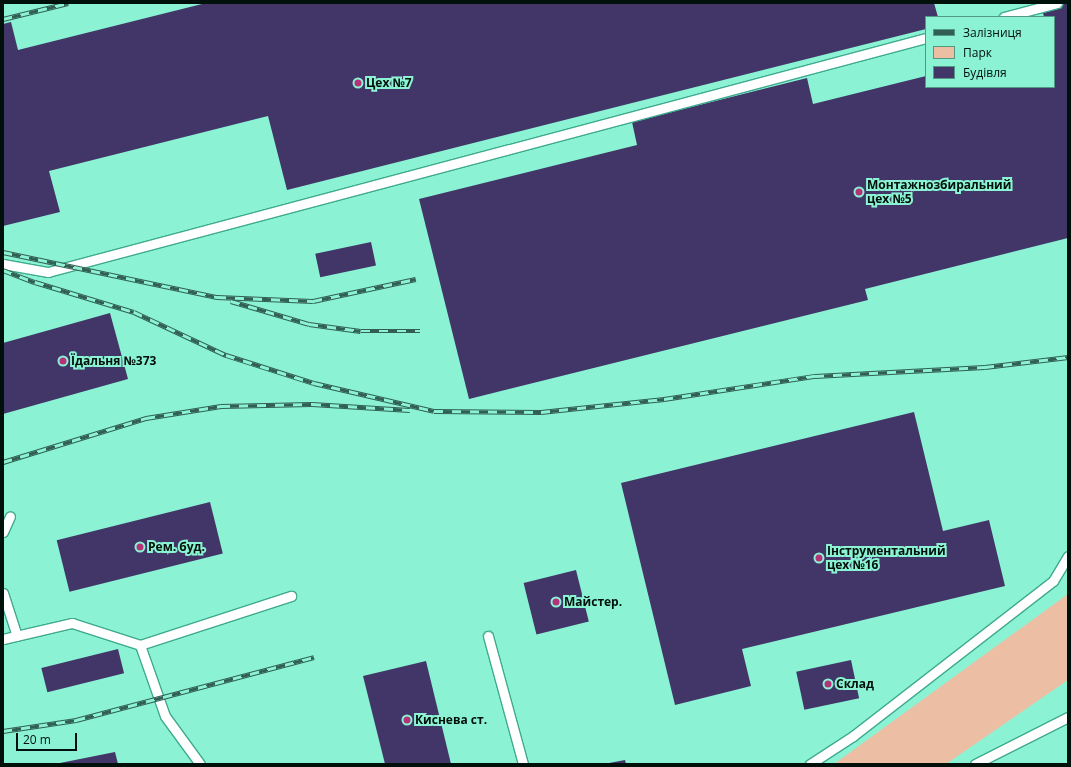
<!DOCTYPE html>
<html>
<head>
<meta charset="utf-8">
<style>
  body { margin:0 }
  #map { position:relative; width:1071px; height:767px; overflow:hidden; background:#8bf3d4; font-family:"Open Sans",sans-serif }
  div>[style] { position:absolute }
  .green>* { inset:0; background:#ecbfa5 }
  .building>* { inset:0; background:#413667; transform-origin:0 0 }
  .roads { filter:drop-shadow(1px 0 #3faa8e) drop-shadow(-1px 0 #3faa8e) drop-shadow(0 1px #3faa8e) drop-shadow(0 -1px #3faa8e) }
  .service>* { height:9px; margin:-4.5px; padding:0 4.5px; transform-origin:4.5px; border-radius:4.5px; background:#fff }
  .rail>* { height:4.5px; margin-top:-2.25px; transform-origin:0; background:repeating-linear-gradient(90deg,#8bf3d4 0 9px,#315f51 0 18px); box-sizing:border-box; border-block:1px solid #315f51 }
  .dots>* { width:11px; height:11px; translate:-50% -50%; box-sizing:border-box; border:2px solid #8bf3d4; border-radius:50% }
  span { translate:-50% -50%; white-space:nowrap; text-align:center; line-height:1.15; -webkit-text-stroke:4px #8bf3d4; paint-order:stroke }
  .poi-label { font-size:12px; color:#00100a; font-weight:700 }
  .left { translate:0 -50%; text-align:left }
  .frame { position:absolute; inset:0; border:4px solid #00100a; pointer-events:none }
  .legend { position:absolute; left:925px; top:16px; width:130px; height:72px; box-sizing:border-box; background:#8bf3d4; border:1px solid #539883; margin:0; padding:5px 7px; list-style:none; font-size:12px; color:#00100a }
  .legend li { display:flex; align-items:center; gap:8px; height:20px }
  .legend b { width:20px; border:1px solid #539883 }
  .scale { position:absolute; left:16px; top:733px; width:61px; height:18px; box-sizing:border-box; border:2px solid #00100a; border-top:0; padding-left:5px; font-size:12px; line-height:14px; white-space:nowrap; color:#00100a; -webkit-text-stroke:3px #8bf3d4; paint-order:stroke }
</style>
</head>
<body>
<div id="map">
  <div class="green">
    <i style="clip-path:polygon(1068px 594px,1068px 680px,946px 764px,834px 764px)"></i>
  </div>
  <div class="building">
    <i style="clip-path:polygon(206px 3px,934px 3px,938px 17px,926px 17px,926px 29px,287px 190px,268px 116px,49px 171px,60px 212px,3px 226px,3px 24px,11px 22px,18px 50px)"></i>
    <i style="clip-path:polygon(1068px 3px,1068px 238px,865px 289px,868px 300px,469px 399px,419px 199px,637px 145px,632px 122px,807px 78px,813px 104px,926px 76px,926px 87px,1054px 87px,1054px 17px,1044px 17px,1042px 9px)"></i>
    <i style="left:371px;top:242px;width:24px;height:57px;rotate:78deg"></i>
    <i style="clip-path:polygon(110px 313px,128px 379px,3px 414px,3px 343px)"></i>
    <i style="clip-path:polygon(914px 412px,943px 531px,989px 520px,1005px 586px,742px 649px,751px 686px,675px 705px,621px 483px)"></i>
    <i style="left:210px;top:502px;width:53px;height:158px;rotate:76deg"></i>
    <i style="left:576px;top:570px;width:53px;height:54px;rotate:76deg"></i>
    <i style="left:118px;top:649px;width:25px;height:79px;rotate:76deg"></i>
    <i style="left:851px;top:660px;width:39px;height:56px;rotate:78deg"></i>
    <i style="clip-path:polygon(426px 661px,451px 764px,385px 764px,363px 676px)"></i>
    <i style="clip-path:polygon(115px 752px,118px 764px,61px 764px,60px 763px)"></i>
    <i style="clip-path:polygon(625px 760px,626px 764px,609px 764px,609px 763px)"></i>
  </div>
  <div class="roads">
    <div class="service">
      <i style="left:1004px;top:17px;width:55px;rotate:-14.8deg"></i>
      <i style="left:3px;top:264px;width:46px;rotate:10.1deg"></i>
      <i style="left:48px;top:272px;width:909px;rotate:-14.92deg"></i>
      <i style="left:3px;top:532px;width:17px;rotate:-66deg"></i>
      <i style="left:3px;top:593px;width:45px;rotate:72deg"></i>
      <i style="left:488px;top:636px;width:133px;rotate:74.7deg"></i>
      <i style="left:3px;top:639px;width:71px;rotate:-13.1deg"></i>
      <i style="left:72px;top:623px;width:71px;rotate:17.9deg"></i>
      <i style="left:140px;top:645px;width:159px;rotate:-18deg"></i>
      <i style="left:140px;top:645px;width:75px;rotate:70.6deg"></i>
      <i style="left:165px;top:716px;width:59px;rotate:53.9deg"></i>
      <i style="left:810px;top:764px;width:51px;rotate:-33.1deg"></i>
      <i style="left:853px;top:736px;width:253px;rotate:-37.8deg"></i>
      <i style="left:1053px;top:581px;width:29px;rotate:-59deg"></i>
      <i style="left:975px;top:764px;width:104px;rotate:-26.8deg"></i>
    </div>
  </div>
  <div class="rail">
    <i style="left:3px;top:19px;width:67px;rotate:-13.8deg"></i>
    <i style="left:3px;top:252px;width:219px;rotate:11.9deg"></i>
    <i style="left:217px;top:297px;width:96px;rotate:2.4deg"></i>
    <i style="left:313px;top:301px;width:105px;rotate:-12.1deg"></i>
    <i style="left:3px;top:270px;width:34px;rotate:21deg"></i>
    <i style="left:35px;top:282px;width:103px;rotate:16.9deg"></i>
    <i style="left:134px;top:312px;width:102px;rotate:25.1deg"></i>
    <i style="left:226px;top:355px;width:92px;rotate:17.7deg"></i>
    <i style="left:314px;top:383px;width:123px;rotate:13.1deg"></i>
    <i style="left:434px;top:411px;width:107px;rotate:0.5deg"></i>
    <i style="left:541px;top:412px;width:124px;rotate:-6deg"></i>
    <i style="left:664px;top:399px;width:153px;rotate:-8.7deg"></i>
    <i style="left:815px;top:376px;width:170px;rotate:-3deg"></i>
    <i style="left:985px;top:367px;width:84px;rotate:-6.9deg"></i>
    <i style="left:231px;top:301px;width:81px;rotate:16.4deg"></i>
    <i style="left:309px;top:324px;width:52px;rotate:7.7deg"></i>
    <i style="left:361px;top:331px;width:59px"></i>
    <i style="left:3px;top:462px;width:150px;rotate:-17.1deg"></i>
    <i style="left:146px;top:418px;width:76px;rotate:-9.1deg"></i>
    <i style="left:221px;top:406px;width:91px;rotate:-1.3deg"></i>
    <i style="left:312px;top:404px;width:98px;rotate:3.5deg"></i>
    <i style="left:3px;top:731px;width:74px;rotate:-8.6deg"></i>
    <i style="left:76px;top:720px;width:246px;rotate:-14.8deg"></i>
  </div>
  <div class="dots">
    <i style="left:358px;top:83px;background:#b63278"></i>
    <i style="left:859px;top:192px;background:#b63278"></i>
    <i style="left:63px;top:361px;background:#b63278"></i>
    <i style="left:140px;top:547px;background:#b63278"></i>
    <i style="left:819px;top:558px;background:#b63278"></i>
    <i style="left:556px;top:602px;background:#b63278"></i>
    <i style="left:828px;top:684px;background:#b63278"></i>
    <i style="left:407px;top:720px;background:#b63278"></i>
  </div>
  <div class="poi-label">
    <span class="left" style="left:366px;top:83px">Цех №7</span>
    <span class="left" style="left:867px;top:192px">Монтажнозбиральний<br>цех №5</span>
    <span class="left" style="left:71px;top:361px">Їдальня №373</span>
    <span class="left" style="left:148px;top:547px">Рем. буд.</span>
    <span class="left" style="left:827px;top:558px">Інструментальний<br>цех №16</span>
    <span class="left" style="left:564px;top:602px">Майстер.</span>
    <span class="left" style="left:836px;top:684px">Склад</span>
    <span class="left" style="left:415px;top:720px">Киснева ст.</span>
  </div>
  <div class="frame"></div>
  <ul class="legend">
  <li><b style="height:5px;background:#315f51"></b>Залізниця</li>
  <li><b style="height:11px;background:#ecbfa5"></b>Парк</li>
  <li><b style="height:11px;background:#413667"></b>Будівля</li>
  </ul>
  <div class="scale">20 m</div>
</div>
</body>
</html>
